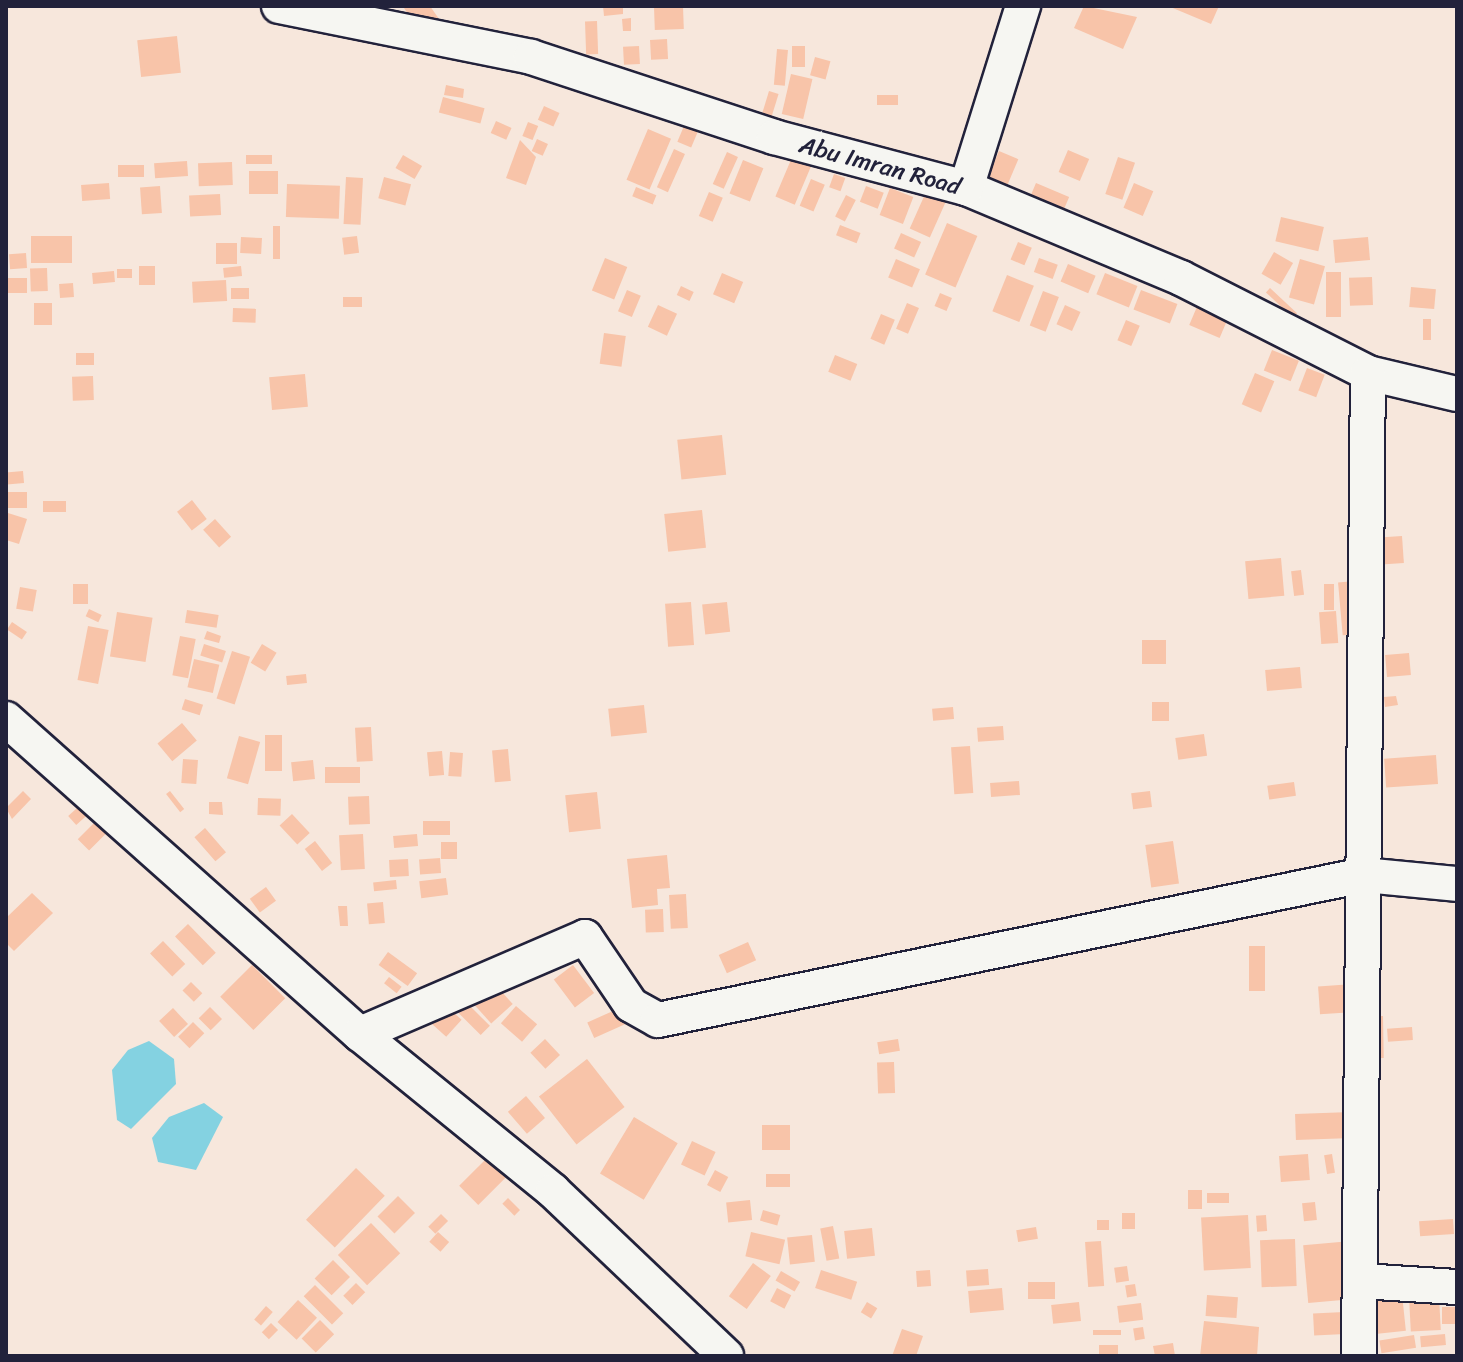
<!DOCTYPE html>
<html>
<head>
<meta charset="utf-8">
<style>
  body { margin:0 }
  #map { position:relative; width:1463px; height:1362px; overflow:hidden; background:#f7e7dc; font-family:Sriracha,sans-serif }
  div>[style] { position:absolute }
  .water>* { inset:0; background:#84d2e1 }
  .building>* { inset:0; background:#f8c4a9; transform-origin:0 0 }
  .roads { filter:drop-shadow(2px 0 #22223b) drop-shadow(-2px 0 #22223b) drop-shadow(0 2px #22223b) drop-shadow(0 -2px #22223b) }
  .minor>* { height:34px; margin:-17px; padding:0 17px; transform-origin:17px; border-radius:17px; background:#f6f6f2 }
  span { translate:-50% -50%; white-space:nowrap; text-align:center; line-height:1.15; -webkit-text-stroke:8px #f6f6f2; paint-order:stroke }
  .street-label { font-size:24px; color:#22223b }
  .frame { position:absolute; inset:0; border:8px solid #22223b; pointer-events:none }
</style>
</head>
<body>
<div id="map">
  <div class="water">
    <i style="clip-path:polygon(149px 1041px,174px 1059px,176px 1084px,131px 1129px,117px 1120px,112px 1070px,128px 1050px)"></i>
    <i style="clip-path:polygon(204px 1103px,223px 1117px,196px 1170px,158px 1162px,152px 1138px,169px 1117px)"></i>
  </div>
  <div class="building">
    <i style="clip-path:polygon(430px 6px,439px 19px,420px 32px,404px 8px)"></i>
    <i style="clip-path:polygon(603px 6px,623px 6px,623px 14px,604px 16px)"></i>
    <i style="left:683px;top:6px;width:23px;height:29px;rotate:88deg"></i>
    <i style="clip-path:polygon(1084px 6px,1137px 17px,1123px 49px,1074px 28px)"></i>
    <i style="clip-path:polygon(1168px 6px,1219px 6px,1211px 24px)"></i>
    <i style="clip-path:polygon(631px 18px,631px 31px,623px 31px,622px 19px)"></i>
    <i style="left:597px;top:21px;width:33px;height:12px;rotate:88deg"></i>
    <i style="left:177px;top:36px;width:37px;height:40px;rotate:84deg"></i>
    <i style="left:667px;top:39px;width:20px;height:17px;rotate:87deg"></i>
    <i style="left:639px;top:46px;width:18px;height:16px;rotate:87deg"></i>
    <i style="left:792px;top:46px;width:13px;height:21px"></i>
    <i style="left:777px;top:49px;width:11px;height:36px;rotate:5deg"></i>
    <i style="left:815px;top:57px;width:16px;height:19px;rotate:15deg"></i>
    <i style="left:791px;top:74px;width:22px;height:41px;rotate:13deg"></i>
    <i style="clip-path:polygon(446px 85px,464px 89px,463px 98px,444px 95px)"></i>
    <i style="left:769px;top:91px;width:10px;height:31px;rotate:17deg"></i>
    <i style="left:877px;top:95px;width:21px;height:10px"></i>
    <i style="left:443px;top:97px;width:43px;height:16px;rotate:15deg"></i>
    <i style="left:544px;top:106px;width:17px;height:15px;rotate:24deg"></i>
    <i style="left:496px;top:121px;width:17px;height:13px;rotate:24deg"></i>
    <i style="left:528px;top:122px;width:11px;height:15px;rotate:22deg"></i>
    <i style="left:684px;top:126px;width:15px;height:17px;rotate:23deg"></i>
    <i style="left:648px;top:129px;width:25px;height:55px;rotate:23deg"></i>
    <i style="left:537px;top:139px;width:12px;height:13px;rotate:24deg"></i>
    <i style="clip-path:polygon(520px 140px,536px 157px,526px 185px,506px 178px)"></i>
    <i style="left:674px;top:149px;width:12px;height:42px;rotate:24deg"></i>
    <i style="left:1068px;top:150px;width:23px;height:24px;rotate:23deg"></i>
    <i style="left:999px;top:151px;width:21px;height:35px;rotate:23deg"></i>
    <i style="left:727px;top:152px;width:12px;height:35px;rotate:24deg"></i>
    <i style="left:272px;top:155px;width:9px;height:26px;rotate:90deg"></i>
    <i style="left:403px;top:155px;width:22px;height:15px;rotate:30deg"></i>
    <i style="left:793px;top:155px;width:21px;height:45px;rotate:23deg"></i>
    <i style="left:1118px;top:157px;width:18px;height:39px;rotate:19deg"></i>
    <i style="left:743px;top:160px;width:22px;height:36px;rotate:22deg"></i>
    <i style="left:187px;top:161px;width:15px;height:33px;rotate:86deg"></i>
    <i style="left:232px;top:162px;width:23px;height:34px;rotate:88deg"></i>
    <i style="left:144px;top:165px;width:12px;height:26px;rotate:90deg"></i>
    <i style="left:249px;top:171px;width:29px;height:23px"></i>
    <i style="left:834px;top:174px;width:12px;height:14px;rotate:20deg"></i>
    <i style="left:346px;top:177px;width:17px;height:47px;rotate:3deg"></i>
    <i style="left:384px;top:177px;width:28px;height:22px;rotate:15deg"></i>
    <i style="left:811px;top:179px;width:15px;height:29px;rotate:23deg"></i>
    <i style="left:109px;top:183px;width:16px;height:28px;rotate:86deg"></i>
    <i style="left:1036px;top:183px;width:36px;height:22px;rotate:23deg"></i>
    <i style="left:1134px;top:183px;width:21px;height:27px;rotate:23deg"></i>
    <i style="left:287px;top:184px;width:53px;height:33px;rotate:2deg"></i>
    <i style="left:160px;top:186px;width:27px;height:20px;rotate:86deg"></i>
    <i style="left:866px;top:186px;width:19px;height:17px;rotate:21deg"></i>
    <i style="left:636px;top:187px;width:22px;height:10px;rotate:22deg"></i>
    <i style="left:890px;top:188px;width:25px;height:29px;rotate:21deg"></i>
    <i style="left:709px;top:192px;width:15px;height:26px;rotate:23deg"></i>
    <i style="left:926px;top:192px;width:22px;height:40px;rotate:24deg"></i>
    <i style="left:220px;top:194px;width:21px;height:31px;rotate:87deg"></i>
    <i style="left:846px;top:195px;width:11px;height:24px;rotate:27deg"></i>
    <i style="left:1281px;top:217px;width:44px;height:25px;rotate:13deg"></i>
    <i style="left:947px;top:223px;width:33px;height:56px;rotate:23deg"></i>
    <i style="left:840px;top:225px;width:22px;height:11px;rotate:21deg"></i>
    <i style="left:273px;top:226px;width:7px;height:33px"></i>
    <i style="left:901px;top:233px;width:22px;height:17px;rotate:24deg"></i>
    <i style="left:31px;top:236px;width:41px;height:27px"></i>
    <i style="left:357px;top:236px;width:17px;height:15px;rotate:83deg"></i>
    <i style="left:241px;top:237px;width:21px;height:16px;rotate:3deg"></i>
    <i style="left:1368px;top:237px;width:23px;height:35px;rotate:85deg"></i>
    <i style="left:1018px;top:242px;width:15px;height:19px;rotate:23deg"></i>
    <i style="left:216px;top:243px;width:21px;height:21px"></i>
    <i style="left:1274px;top:252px;width:22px;height:25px;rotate:30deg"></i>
    <i style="left:26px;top:253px;width:15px;height:17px;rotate:86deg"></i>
    <i style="left:605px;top:258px;width:24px;height:35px;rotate:22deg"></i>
    <i style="left:1039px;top:258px;width:20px;height:15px;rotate:20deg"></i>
    <i style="left:896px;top:259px;width:26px;height:20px;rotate:23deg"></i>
    <i style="left:1300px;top:259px;width:26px;height:40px;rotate:16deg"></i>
    <i style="left:1068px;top:264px;width:30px;height:19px;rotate:23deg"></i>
    <i style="left:139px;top:266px;width:16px;height:19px"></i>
    <i style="left:241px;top:266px;width:10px;height:18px;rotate:84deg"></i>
    <i style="left:47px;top:268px;width:23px;height:17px;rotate:88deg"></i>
    <i style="left:132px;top:269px;width:9px;height:15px;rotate:90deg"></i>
    <i style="left:114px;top:271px;width:11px;height:22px;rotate:85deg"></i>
    <i style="left:1326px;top:272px;width:15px;height:45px"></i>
    <i style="left:722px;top:273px;width:23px;height:23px;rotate:23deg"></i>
    <i style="left:1105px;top:273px;width:35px;height:23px;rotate:22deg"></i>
    <i style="left:1007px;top:275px;width:29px;height:39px;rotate:22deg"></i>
    <i style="left:1372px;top:277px;width:28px;height:23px;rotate:88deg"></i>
    <i style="left:6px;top:278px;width:21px;height:15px"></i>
    <i style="left:226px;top:280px;width:21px;height:34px;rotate:87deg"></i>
    <i style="left:73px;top:283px;width:14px;height:14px;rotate:86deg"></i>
    <i style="left:681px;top:286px;width:14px;height:10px;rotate:25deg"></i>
    <i style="left:1411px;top:287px;width:25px;height:20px;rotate:5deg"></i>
    <i style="left:231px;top:288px;width:18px;height:11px"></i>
    <i style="left:1270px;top:288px;width:37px;height:6px;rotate:43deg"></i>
    <i style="left:627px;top:290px;width:15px;height:23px;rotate:23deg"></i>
    <i style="left:1141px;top:290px;width:39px;height:21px;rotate:21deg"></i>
    <i style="left:1043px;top:291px;width:17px;height:37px;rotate:21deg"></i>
    <i style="left:940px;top:293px;width:13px;height:14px;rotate:23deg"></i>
    <i style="left:343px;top:297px;width:19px;height:10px"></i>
    <i style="left:1199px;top:302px;width:33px;height:25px;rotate:23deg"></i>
    <i style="left:34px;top:303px;width:18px;height:22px"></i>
    <i style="left:907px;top:303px;width:13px;height:28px;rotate:23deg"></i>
    <i style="left:658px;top:305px;width:21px;height:24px;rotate:25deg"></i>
    <i style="left:1065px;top:305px;width:17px;height:21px;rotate:24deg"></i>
    <i style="left:233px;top:308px;width:23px;height:14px;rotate:2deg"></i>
    <i style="left:881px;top:314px;width:15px;height:27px;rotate:23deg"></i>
    <i style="left:1423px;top:319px;width:8px;height:21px"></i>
    <i style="left:1126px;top:320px;width:15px;height:22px;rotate:23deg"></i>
    <i style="left:604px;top:333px;width:22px;height:31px;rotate:8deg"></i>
    <i style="left:1272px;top:350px;width:29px;height:22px;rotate:22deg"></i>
    <i style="left:94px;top:353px;width:12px;height:18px;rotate:90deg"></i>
    <i style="left:835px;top:355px;width:24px;height:18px;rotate:22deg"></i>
    <i style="left:1307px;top:368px;width:19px;height:24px;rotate:21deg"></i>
    <i style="left:1255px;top:373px;width:21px;height:34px;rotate:23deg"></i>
    <i style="left:305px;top:374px;width:33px;height:36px;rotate:85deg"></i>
    <i style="left:93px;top:376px;width:24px;height:21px;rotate:88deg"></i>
    <i style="left:722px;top:435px;width:40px;height:45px;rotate:84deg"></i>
    <i style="left:23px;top:471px;width:12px;height:17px;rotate:85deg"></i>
    <i style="left:7px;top:492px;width:20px;height:16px"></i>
    <i style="left:192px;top:500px;width:24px;height:19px;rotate:52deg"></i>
    <i style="left:66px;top:501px;width:11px;height:23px;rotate:90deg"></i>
    <i style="left:702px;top:510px;width:38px;height:38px;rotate:84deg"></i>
    <i style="clip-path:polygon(8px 513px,27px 519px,19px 544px,6px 540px)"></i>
    <i style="left:215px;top:519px;width:24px;height:16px;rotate:48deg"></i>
    <i style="left:1402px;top:536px;width:27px;height:19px;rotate:86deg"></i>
    <i style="left:1281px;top:558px;width:38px;height:36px;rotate:85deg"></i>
    <i style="left:1301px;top:570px;width:25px;height:10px;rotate:83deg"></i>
    <i style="left:1355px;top:581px;width:53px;height:17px;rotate:85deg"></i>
    <i style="left:73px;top:584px;width:15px;height:20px"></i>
    <i style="left:1324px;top:584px;width:10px;height:26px"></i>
    <i style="left:20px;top:587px;width:17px;height:22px;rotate:10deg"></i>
    <i style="left:691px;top:602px;width:43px;height:26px;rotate:86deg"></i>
    <i style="left:727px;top:602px;width:30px;height:25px;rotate:84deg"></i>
    <i style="left:89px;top:609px;width:14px;height:8px;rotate:25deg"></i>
    <i style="left:187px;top:610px;width:32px;height:13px;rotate:9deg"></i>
    <i style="left:1336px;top:611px;width:32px;height:17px;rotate:86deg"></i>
    <i style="left:117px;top:612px;width:36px;height:45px;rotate:9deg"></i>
    <i style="left:12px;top:622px;width:18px;height:9px;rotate:34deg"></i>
    <i style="left:88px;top:626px;width:21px;height:55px;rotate:11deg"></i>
    <i style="clip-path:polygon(207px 631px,221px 636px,219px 643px,204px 639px)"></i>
    <i style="left:180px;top:636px;width:16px;height:40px;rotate:11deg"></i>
    <i style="left:1166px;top:640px;width:24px;height:24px;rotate:90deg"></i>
    <i style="left:204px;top:644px;width:23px;height:12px;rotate:18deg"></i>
    <i style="left:262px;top:644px;width:17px;height:22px;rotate:31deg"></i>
    <i style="left:232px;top:651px;width:19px;height:50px;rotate:18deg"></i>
    <i style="left:1409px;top:653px;width:22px;height:24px;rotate:85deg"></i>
    <i style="left:194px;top:659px;width:26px;height:29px;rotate:13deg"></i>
    <i style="left:1300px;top:667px;width:21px;height:35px;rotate:85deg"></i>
    <i style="left:306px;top:674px;width:9px;height:20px;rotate:84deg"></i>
    <i style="clip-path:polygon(1396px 696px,1398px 705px,1385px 707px,1384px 697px)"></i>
    <i style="left:185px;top:699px;width:19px;height:11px;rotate:18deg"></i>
    <i style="left:1152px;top:702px;width:17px;height:19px"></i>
    <i style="left:644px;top:705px;width:28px;height:36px;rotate:84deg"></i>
    <i style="left:953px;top:707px;width:12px;height:21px;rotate:85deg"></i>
    <i style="left:182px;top:723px;width:23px;height:32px;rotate:50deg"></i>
    <i style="left:1003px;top:726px;width:14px;height:26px;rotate:86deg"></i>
    <i style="left:371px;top:727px;width:34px;height:16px;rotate:87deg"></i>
    <i style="left:1204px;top:734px;width:22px;height:29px;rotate:82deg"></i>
    <i style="left:282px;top:735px;width:36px;height:17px;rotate:90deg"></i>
    <i style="left:239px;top:736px;width:22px;height:44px;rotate:16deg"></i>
    <i style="left:970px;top:746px;width:47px;height:19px;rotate:86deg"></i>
    <i style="left:508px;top:749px;width:32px;height:16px;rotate:85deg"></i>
    <i style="left:442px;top:751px;width:24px;height:15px;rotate:85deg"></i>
    <i style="left:450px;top:752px;width:13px;height:24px;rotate:4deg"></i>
    <i style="left:1436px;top:755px;width:29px;height:52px;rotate:86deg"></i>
    <i style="left:183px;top:759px;width:15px;height:24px;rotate:4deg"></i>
    <i style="left:313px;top:760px;width:19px;height:22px;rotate:84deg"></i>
    <i style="left:325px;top:767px;width:35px;height:16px"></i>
    <i style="left:1019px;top:781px;width:14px;height:29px;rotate:86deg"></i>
    <i style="left:1294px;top:782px;width:14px;height:27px;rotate:82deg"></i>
    <i style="clip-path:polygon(23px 791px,31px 799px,12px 819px,6px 808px)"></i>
    <i style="left:170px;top:791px;width:23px;height:5px;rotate:52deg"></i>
    <i style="left:1150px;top:791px;width:16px;height:19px;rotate:83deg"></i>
    <i style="left:597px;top:792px;width:37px;height:32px;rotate:84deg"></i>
    <i style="left:369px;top:796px;width:28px;height:21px;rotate:88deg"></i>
    <i style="left:258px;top:798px;width:23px;height:17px;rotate:2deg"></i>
    <i style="left:86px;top:800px;width:12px;height:24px;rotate:48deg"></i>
    <i style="clip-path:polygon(209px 802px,222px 802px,223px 815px,209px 814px)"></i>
    <i style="left:292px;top:814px;width:26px;height:17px;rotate:47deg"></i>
    <i style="left:99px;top:818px;width:16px;height:30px;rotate:45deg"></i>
    <i style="left:450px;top:821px;width:14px;height:27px;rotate:90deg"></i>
    <i style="left:205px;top:828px;width:32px;height:14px;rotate:49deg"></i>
    <i style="left:363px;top:834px;width:35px;height:24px;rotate:87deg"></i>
    <i style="left:417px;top:834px;width:12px;height:24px;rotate:85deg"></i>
    <i style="left:315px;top:841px;width:28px;height:13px;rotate:52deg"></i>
    <i style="left:1173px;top:841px;width:43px;height:28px;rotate:82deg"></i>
    <i style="left:441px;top:842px;width:16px;height:17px"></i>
    <i style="clip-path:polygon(667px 855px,670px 888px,657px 889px,658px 905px,632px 908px,627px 859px)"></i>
    <i style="left:440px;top:858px;width:15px;height:21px;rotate:86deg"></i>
    <i style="left:408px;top:859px;width:17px;height:19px;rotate:87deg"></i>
    <i style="left:446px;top:878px;width:17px;height:27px;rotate:83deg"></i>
    <i style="left:396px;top:880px;width:9px;height:23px;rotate:84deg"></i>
    <i style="left:266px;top:887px;width:17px;height:20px;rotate:54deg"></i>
    <i style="clip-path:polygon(32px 893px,53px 913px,14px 951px,6px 943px,6px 918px)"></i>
    <i style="left:686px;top:894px;width:34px;height:17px;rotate:87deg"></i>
    <i style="left:383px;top:902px;width:21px;height:16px;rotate:85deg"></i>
    <i style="clip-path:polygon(338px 906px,347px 906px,348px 926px,340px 926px)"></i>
    <i style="left:663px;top:909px;width:23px;height:18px;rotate:88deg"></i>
    <i style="left:209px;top:911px;width:29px;height:11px;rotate:44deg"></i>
    <i style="left:188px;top:924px;width:40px;height:18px;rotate:46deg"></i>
    <i style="left:163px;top:941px;width:32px;height:18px;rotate:46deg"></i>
    <i style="left:748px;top:942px;width:20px;height:32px;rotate:66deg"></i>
    <i style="left:1249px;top:946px;width:16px;height:45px"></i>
    <i style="left:388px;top:952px;width:36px;height:16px;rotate:36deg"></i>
    <i style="left:252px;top:965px;width:47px;height:45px;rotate:45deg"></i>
    <i style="left:573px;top:965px;width:35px;height:24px;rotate:53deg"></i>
    <i style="left:389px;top:977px;width:16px;height:8px;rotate:38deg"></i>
    <i style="left:492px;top:981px;width:31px;height:29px;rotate:48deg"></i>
    <i style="left:191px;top:982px;width:16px;height:12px;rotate:45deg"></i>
    <i style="left:1353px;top:984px;width:28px;height:35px;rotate:86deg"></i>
    <i style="left:463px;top:999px;width:38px;height:13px;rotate:45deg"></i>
    <i style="left:443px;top:1003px;width:25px;height:23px;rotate:42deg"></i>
    <i style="left:516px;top:1006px;width:28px;height:23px;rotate:41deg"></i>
    <i style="left:210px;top:1007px;width:17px;height:16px;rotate:45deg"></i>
    <i style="left:622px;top:1007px;width:17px;height:38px;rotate:66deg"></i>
    <i style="left:173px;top:1008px;width:22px;height:19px;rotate:47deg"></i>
    <i style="left:1383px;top:1016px;width:42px;height:12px;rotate:89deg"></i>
    <i style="left:193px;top:1022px;width:16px;height:21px;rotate:45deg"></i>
    <i style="left:1412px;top:1027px;width:13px;height:25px;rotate:86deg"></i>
    <i style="left:545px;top:1039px;width:22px;height:20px;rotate:47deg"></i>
    <i style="left:898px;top:1039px;width:12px;height:21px;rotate:81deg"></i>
    <i style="left:587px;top:1059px;width:61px;height:61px;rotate:52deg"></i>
    <i style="left:894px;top:1062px;width:31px;height:17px;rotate:88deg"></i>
    <i style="left:526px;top:1096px;width:29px;height:24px;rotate:49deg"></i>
    <i style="left:1351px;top:1112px;width:26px;height:56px;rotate:88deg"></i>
    <i style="left:634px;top:1117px;width:51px;height:66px;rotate:31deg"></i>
    <i style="left:762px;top:1125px;width:28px;height:25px"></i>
    <i style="left:692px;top:1141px;width:26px;height:26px;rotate:25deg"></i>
    <i style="left:491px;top:1154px;width:27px;height:45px;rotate:45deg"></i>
    <i style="left:1308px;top:1154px;width:26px;height:29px;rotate:86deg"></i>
    <i style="left:1332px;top:1154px;width:19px;height:8px;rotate:81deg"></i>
    <i style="left:356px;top:1168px;width:40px;height:72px;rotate:44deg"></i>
    <i style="left:715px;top:1170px;width:15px;height:17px;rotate:28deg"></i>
    <i style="left:790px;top:1174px;width:13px;height:24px;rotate:90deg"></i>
    <i style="left:1188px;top:1190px;width:14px;height:19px"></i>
    <i style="left:1229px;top:1193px;width:10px;height:22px;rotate:90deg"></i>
    <i style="left:398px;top:1196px;width:24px;height:29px;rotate:45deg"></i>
    <i style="left:508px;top:1198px;width:17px;height:8px;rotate:45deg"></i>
    <i style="left:750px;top:1200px;width:20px;height:24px;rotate:84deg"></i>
    <i style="left:1315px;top:1202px;width:18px;height:13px;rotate:84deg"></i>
    <i style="left:763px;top:1210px;width:18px;height:11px;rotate:16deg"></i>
    <i style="left:1122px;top:1213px;width:13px;height:16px"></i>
    <i style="left:441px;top:1214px;width:10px;height:18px;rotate:45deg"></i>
    <i style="left:1248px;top:1215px;width:53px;height:47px;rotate:87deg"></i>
    <i style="left:1266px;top:1215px;width:16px;height:10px;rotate:86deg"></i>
    <i style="left:1453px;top:1219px;width:15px;height:34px;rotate:86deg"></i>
    <i style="left:1109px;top:1220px;width:10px;height:12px;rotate:90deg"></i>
    <i style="left:371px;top:1223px;width:42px;height:46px;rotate:46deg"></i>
    <i style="left:833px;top:1226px;width:33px;height:13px;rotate:79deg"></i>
    <i style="left:1036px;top:1227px;width:12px;height:20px;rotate:81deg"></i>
    <i style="left:872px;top:1228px;width:28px;height:28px;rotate:84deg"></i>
    <i style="left:438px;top:1232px;width:15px;height:13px;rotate:42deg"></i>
    <i style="left:751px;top:1232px;width:35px;height:25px;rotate:13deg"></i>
    <i style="left:812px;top:1235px;width:27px;height:25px;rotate:84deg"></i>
    <i style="left:1295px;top:1239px;width:47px;height:35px;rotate:88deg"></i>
    <i style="left:1101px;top:1241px;width:45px;height:16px;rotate:86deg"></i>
    <i style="left:1351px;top:1241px;width:58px;height:48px;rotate:85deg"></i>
    <i style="left:333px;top:1260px;width:24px;height:26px;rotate:45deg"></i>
    <i style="left:753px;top:1263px;width:22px;height:41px;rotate:36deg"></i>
    <i style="left:1127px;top:1266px;width:15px;height:13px;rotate:82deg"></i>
    <i style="left:988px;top:1269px;width:16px;height:22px;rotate:86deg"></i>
    <i style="left:821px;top:1270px;width:38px;height:19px;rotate:18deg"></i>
    <i style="left:930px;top:1270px;width:16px;height:14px;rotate:86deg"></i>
    <i style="left:781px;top:1271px;width:22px;height:11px;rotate:30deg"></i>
    <i style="left:1055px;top:1282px;width:17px;height:27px;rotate:90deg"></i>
    <i style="left:356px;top:1283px;width:13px;height:18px;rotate:45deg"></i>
    <i style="left:1135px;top:1284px;width:12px;height:10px;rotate:81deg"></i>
    <i style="left:315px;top:1285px;width:40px;height:16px;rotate:45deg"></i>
    <i style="left:777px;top:1288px;width:16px;height:15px;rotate:27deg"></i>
    <i style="left:1002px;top:1288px;width:22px;height:34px;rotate:85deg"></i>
    <i style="left:1402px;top:1294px;width:37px;height:33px;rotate:84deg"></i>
    <i style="left:1207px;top:1295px;width:31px;height:21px;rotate:4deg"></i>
    <i style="left:1439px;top:1296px;width:34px;height:30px;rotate:87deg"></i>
    <i style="left:298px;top:1300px;width:26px;height:30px;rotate:43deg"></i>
    <i style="left:867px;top:1302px;width:12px;height:12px;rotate:31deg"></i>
    <i style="left:1079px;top:1302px;width:19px;height:28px;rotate:84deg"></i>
    <i style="left:1141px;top:1303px;width:17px;height:24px;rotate:83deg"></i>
    <i style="left:266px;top:1306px;width:9px;height:18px;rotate:41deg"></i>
    <i style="left:1442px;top:1307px;width:15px;height:17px"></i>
    <i style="left:1344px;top:1312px;width:22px;height:31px;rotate:87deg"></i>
    <i style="left:320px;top:1320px;width:20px;height:26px;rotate:45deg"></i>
    <i style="clip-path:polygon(1204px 1321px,1259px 1327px,1257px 1356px,1200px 1356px)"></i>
    <i style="left:271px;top:1323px;width:10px;height:13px;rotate:45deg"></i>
    <i style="left:1143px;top:1327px;width:12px;height:10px;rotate:81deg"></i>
    <i style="clip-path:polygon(902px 1329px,923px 1336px,916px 1356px,892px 1356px)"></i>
    <i style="left:1121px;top:1330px;width:5px;height:28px;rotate:90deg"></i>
    <i style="left:1445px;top:1334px;width:11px;height:25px;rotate:85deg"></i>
    <i style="left:1414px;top:1335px;width:13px;height:35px;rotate:81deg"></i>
    <i style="clip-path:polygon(1173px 1343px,1175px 1356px,1155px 1356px,1153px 1346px)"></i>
    <i style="left:1118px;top:1345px;width:10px;height:19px;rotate:90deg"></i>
  </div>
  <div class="roads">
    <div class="minor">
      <i style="left:279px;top:6px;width:257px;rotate:11.4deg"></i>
      <i style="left:531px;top:57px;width:256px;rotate:18.2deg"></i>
      <i style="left:774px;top:137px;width:199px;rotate:14.9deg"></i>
      <i style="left:966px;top:188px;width:233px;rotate:22.7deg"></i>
      <i style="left:1181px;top:278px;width:210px;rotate:26.9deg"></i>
      <i style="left:1368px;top:373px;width:91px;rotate:13.3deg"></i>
      <i style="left:966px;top:188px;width:191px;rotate:-72.6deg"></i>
      <i style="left:6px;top:719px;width:474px;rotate:41.7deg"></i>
      <i style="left:360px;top:1034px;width:249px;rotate:39.1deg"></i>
      <i style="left:553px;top:1191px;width:239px;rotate:43.6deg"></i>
      <i style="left:360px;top:1034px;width:245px;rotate:-23.3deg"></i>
      <i style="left:585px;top:937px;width:82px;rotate:55.9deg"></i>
      <i style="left:631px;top:1005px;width:31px;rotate:29deg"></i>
      <i style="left:658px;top:1020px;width:721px;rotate:-11.61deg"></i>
      <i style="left:1364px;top:875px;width:93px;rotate:5.5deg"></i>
      <i style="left:1361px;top:1281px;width:96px;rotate:3.6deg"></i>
      <i style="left:1359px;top:1356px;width:983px;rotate:-89.48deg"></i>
    </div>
  </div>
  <div class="street-label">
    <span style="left:880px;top:166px;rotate:15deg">Abu Imran Road</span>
  </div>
  <div class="frame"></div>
</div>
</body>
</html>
